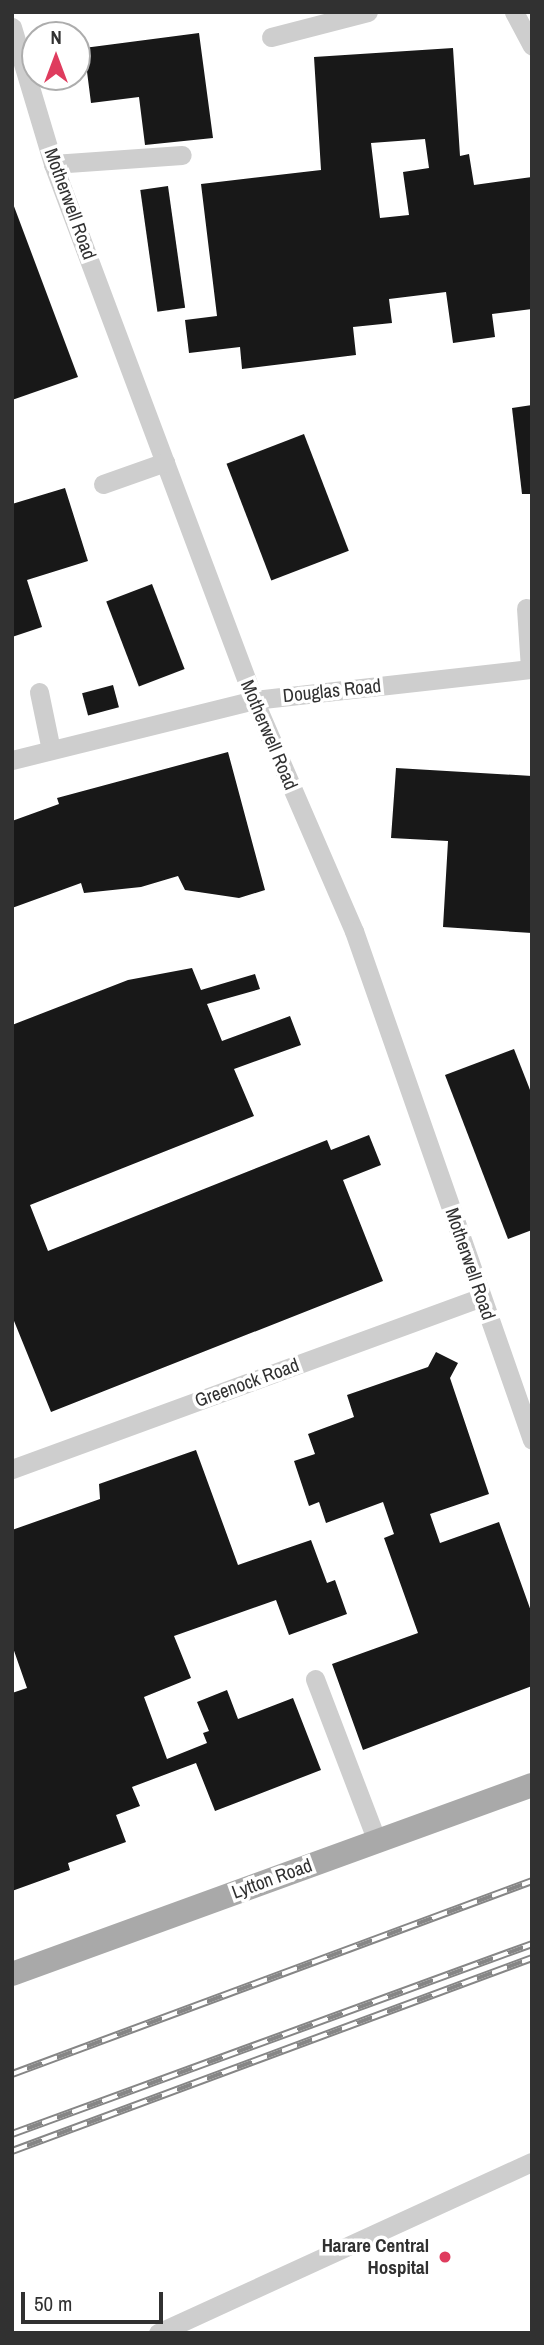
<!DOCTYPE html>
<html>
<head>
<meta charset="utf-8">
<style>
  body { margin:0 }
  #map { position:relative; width:544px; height:2345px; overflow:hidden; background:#fff; font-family:"Archivo Narrow",sans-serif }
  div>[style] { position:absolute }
  .building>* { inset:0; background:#181818; transform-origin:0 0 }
  .minor>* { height:19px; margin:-9.5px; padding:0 9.5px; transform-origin:9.5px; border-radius:9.5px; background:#cecece }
  .major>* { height:24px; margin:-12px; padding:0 12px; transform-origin:12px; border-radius:12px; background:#a9a9a9 }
  .rail>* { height:8px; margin-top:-4px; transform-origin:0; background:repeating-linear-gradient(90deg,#fff 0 16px,#868686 0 32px); box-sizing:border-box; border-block:2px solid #868686 }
  .dots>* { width:19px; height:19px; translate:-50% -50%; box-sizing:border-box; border:4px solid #fff; border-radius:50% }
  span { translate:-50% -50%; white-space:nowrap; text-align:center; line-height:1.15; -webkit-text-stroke:7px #fff; paint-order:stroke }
  .street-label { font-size:19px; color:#313131 }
  .poi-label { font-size:19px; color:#313131; font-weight:700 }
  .right { translate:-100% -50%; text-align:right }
  .frame { position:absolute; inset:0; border:14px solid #313131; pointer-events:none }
  .north { position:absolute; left:21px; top:21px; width:70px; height:70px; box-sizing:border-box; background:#fff; border:2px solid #adadad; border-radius:50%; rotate:0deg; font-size:19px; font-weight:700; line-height:28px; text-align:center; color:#313131 }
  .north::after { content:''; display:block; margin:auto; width:24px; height:32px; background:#df3c5e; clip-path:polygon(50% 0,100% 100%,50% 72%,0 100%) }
  .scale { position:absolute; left:21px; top:2292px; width:142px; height:32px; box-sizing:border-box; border:4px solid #313131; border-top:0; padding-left:9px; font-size:21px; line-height:24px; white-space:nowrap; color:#313131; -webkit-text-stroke:5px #fff; paint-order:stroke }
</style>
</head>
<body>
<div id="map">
  <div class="building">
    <i style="clip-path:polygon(199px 33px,213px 138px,145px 145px,139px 97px,91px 103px,84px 48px)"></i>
    <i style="clip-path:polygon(evenodd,453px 48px,460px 156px,469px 154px,474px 185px,532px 177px,532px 309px,492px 314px,495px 337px,453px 343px,446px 292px,389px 299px,392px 323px,353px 327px,356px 355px,242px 369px,240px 347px,189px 353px,185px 320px,217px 316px,201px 184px,321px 170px,314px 57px,453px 48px,425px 139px,429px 168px,403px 172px,409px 215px,380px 218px,371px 143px,425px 139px)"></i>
    <i style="left:168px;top:186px;width:123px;height:28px;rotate:82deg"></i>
    <i style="clip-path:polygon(12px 201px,78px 377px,12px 400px)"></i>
    <i style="clip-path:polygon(532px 405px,532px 494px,522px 494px,512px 408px)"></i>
    <i style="left:304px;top:434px;width:125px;height:83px;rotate:69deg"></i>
    <i style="clip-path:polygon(65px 488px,88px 561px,27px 580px,42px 627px,12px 637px,12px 504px)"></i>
    <i style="left:152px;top:584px;width:91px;height:49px;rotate:69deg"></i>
    <i style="left:113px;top:685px;width:23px;height:32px;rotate:75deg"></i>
    <i style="clip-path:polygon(228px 752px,265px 890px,239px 898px,185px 890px,178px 876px,141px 887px,84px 893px,81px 883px,12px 908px,12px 821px,59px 804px,57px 798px)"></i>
    <i style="clip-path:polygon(396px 768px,532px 776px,532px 933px,443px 927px,448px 841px,391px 838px)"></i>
    <i style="clip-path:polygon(192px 968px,201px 990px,255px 974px,260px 989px,207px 1004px,222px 1041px,290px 1016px,301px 1045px,234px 1069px,254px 1116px,30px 1205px,48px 1251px,327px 1140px,331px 1150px,369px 1135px,381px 1165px,343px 1180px,383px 1281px,51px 1412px,12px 1316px,12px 1025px,128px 980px)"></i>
    <i style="clip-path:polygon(514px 1049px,532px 1095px,532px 1230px,508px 1239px,445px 1075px)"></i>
    <i style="clip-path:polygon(436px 1352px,458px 1363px,450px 1378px,489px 1494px,430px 1514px,440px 1543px,499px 1522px,532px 1614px,532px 1686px,363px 1750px,332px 1664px,418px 1633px,384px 1538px,394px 1534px,383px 1502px,326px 1523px,319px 1502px,309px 1506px,294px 1461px,315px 1454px,308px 1434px,354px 1417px,347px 1395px,428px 1367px)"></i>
    <i style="clip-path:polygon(196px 1450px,238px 1565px,311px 1540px,327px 1583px,335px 1580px,347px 1614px,289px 1635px,276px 1600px,174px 1636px,191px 1678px,144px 1697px,167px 1759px,207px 1743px,203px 1733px,209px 1731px,197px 1702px,227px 1690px,238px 1719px,293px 1698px,321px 1770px,215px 1811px,196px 1763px,132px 1787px,140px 1806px,116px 1815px,126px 1842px,68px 1863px,70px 1870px,12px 1891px,12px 1693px,27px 1688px,12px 1645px,12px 1530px,100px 1499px,99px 1484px)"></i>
  </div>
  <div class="minor">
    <i style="left:514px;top:12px;width:38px;rotate:62deg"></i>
    <i style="left:12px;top:27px;width:143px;rotate:73.3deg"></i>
    <i style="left:53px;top:164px;width:572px;rotate:69.44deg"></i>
    <i style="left:254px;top:700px;width:252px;rotate:66.6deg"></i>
    <i style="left:354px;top:931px;width:539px;rotate:70.72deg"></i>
    <i style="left:271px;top:37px;width:100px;rotate:-14.5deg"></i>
    <i style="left:53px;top:164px;width:129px;rotate:-4deg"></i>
    <i style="left:103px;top:484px;width:66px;rotate:-19.5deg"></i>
    <i style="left:526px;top:608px;width:61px;rotate:86.2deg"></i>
    <i style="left:39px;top:692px;width:59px;rotate:78.3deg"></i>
    <i style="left:12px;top:760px;width:249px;rotate:-13.9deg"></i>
    <i style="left:254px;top:700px;width:280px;rotate:-6.4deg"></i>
    <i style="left:12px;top:1469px;width:500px;rotate:-20.1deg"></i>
    <i style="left:315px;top:1679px;width:173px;rotate:69.1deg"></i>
    <i style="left:158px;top:2333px;width:411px;rotate:-24.6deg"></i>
  </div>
  <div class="major">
    <i style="left:12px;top:1974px;width:553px;rotate:-19.97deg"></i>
  </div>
  <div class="rail">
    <i style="left:12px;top:2074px;width:555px;rotate:-20.36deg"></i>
    <i style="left:12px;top:2134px;width:554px;rotate:-20.07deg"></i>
    <i style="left:12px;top:2151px;width:555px;rotate:-20.36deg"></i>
  </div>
  <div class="dots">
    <i style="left:445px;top:2257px;background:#df3c5e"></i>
  </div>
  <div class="street-label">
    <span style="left:70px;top:204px;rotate:70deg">Motherwell Road</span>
    <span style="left:332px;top:691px;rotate:-6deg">Douglas Road</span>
    <span style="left:269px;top:735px;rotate:67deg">Motherwell Road</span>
    <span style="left:470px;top:1264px;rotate:71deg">Motherwell Road</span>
    <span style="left:247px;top:1383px;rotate:-20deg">Greenock Road</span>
    <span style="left:272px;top:1879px;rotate:-20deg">Lytton Road</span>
  </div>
  <div class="poi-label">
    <span class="right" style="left:429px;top:2257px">Harare Central<br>Hospital</span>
  </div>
  <div class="frame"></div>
  <div class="north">N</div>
  <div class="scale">50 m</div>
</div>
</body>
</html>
